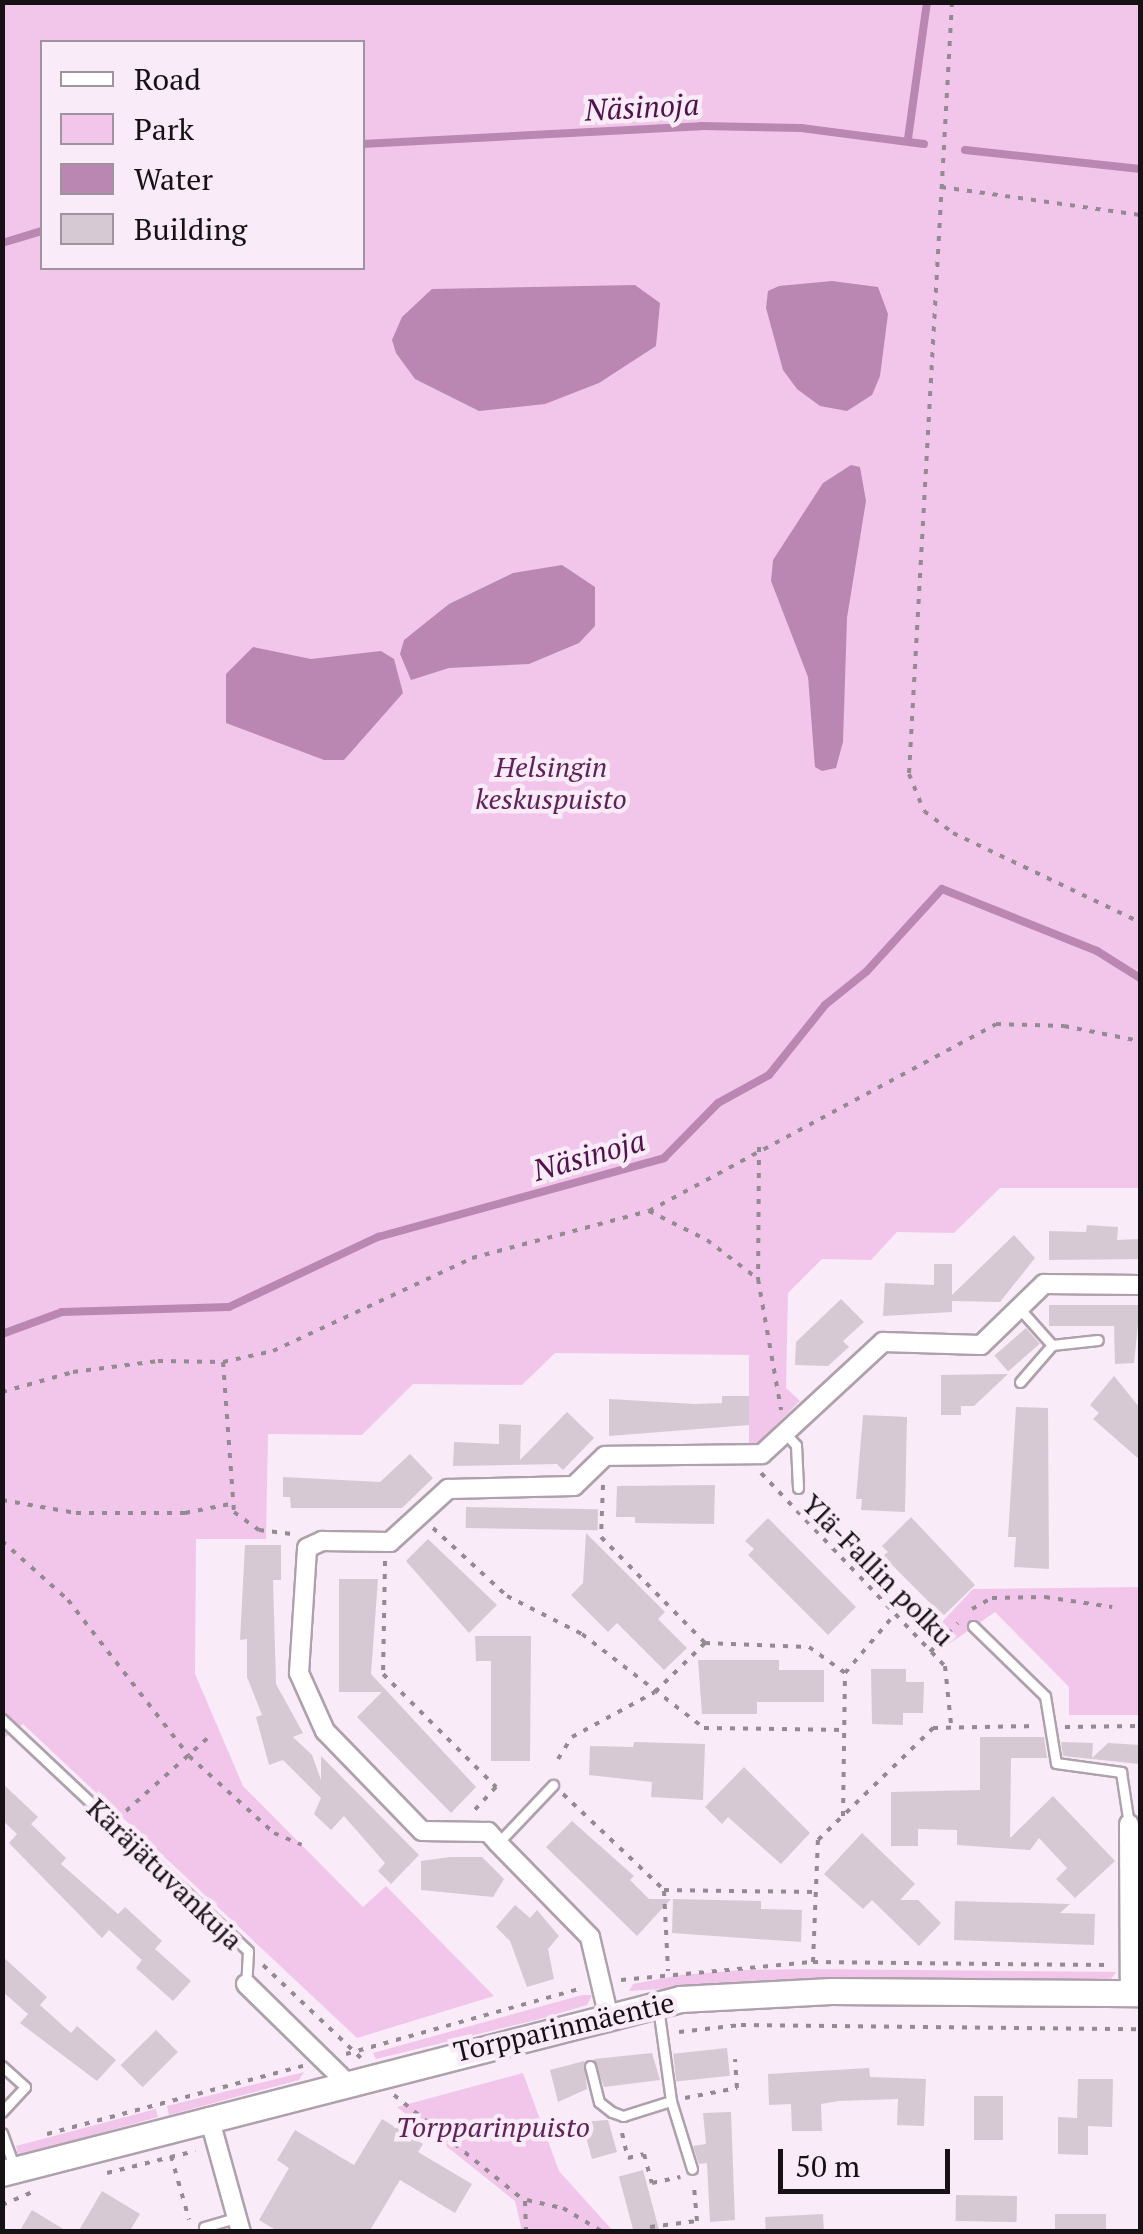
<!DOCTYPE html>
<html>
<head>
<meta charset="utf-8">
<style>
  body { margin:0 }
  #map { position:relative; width:1143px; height:2234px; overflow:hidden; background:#f9ebf7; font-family:"PT Serif",serif }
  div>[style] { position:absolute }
  .green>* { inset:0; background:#f2c6eb; transform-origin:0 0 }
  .water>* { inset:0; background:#ba87b2 }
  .stream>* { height:8px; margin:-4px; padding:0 4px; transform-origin:4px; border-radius:4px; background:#ba87b2 }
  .building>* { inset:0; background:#d6c9d4; transform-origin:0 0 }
  .path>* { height:4px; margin-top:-2px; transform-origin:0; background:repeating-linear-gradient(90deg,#938a92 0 5px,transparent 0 13px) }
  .roads { filter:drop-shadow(2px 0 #aea1ac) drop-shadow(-2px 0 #aea1ac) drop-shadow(0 2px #aea1ac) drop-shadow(0 -2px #aea1ac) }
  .lane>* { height:9px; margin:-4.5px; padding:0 4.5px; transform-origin:4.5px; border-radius:4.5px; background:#fff }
  .street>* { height:18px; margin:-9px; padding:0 9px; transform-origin:9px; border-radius:9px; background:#fff }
  .secondary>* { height:25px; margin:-12.5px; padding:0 12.5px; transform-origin:12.5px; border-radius:12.5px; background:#fff }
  span { translate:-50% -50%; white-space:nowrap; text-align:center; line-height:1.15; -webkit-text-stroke:9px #f9ebf7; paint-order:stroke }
  .park-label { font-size:28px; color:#5f2259; font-style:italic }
  .street-label { font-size:28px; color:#151115 }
  .water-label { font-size:30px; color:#4f124a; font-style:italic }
  .frame { position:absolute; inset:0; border:5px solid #151115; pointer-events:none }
  .legend { position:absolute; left:40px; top:40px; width:325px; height:230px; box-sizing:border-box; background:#f9ebf7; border:2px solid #9e949d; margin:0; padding:12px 18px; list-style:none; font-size:30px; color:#151115 }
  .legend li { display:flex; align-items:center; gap:20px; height:50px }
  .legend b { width:50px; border:2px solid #9e949d }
  .scale { position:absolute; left:778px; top:2149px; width:172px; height:45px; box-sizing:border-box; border:5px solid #151115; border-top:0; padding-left:12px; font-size:30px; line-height:35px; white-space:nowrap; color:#151115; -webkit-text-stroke:8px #f9ebf7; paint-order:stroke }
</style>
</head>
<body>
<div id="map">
  <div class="green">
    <i style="clip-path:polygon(evenodd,3px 3px,1140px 3px,1140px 1188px,1000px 1188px,954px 1233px,897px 1232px,871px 1260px,822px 1259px,788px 1293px,786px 1388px,800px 1401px,757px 1444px,749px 1444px,749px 1355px,555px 1353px,522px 1385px,413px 1384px,362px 1435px,268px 1434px,266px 1539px,196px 1539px,195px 1674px,243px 1786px,363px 1907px,386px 1886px,494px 1996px,357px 2038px,23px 1724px,3px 1739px,3px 3px,42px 42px,362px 42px,362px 268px,42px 268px,42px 42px)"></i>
    <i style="clip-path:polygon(1140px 1587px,1140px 1715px,1069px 1715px,1069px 1687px,995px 1612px,939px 1651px,927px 1638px,973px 1589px)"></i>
    <i style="clip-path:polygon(743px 1970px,806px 1969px,1116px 1972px,1111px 1979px,1054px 1982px,832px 1978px,629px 1991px,633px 1984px,681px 1975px)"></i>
    <i style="clip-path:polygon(582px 1995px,592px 1995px,587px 2005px,536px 2020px,376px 2059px,373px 2053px)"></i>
    <i style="left:620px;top:2022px;width:9px;height:229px;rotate:77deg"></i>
    <i style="clip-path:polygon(304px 2072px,299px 2080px,169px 2115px,167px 2106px)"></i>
    <i style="clip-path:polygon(523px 2073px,559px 2171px,613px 2231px,522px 2231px,515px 2201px,397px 2107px)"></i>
    <i style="clip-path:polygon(156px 2109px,158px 2117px,18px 2156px,16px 2146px)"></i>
  </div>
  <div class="water">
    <i style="clip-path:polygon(832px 281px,878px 287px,888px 314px,880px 376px,872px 395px,847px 411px,820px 406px,797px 389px,783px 370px,766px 308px,768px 291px,779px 286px)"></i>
    <i style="clip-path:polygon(635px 285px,660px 303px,656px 346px,599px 383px,545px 404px,479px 411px,415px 379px,396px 353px,392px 340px,402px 317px,432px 289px)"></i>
    <i style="clip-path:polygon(851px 465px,860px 467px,866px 501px,847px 618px,843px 742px,836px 768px,822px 771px,815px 767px,808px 677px,771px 581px,773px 560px,823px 483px)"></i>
    <i style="clip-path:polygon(562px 565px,595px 587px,595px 626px,579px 643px,529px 664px,449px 668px,411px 680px,400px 654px,404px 640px,449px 604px,513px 573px)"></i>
    <i style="clip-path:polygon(253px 647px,311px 659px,381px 651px,394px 659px,403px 693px,344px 760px,324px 760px,226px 723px,226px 674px)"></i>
  </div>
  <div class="stream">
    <i style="left:908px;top:139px;width:138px;rotate:-82.1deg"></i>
    <i style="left:362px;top:144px;width:339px;rotate:-3deg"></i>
    <i style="left:701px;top:126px;width:100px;rotate:1.1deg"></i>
    <i style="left:801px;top:128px;width:124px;rotate:7.4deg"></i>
    <i style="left:965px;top:150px;width:176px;rotate:6.2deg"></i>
    <i style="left:2px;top:243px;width:42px;rotate:-16.7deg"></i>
    <i style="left:2px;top:1334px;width:64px;rotate:-20.1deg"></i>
    <i style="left:62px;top:1312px;width:167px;rotate:-1.7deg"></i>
    <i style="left:229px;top:1307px;width:165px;rotate:-25.2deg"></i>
    <i style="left:378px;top:1237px;width:297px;rotate:-15.4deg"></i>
    <i style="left:664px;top:1158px;width:77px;rotate:-45.5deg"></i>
    <i style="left:718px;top:1103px;width:58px;rotate:-28.8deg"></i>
    <i style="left:769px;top:1075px;width:90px;rotate:-51.3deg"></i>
    <i style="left:825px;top:1005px;width:54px;rotate:-39deg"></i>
    <i style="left:867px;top:971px;width:111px;rotate:-47.6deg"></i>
    <i style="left:942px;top:889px;width:167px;rotate:21.8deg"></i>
    <i style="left:1097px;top:951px;width:51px;rotate:32.1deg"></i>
  </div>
  <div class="building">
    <i style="clip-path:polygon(1087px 1225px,1118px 1227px,1117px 1240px,1140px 1239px,1140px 1259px,1049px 1260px,1049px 1231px,1086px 1232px)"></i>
    <i style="clip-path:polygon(1014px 1235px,1035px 1258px,1000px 1302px,952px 1301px,952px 1312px,883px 1316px,885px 1283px,934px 1285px,934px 1264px,952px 1264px,952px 1295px)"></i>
    <i style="clip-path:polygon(841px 1299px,864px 1322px,843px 1341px,849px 1347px,828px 1366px,795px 1365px,796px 1342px)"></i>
    <i style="clip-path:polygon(1049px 1305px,1140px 1305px,1134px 1363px,1115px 1364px,1114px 1326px,1049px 1326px)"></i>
    <i style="left:1026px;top:1328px;width:21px;height:42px;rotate:49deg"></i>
    <i style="clip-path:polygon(1008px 1374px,974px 1406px,961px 1406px,961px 1415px,941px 1415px,941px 1375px)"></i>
    <i style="clip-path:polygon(1114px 1376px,1140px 1408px,1140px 1460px,1093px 1419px,1099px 1413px,1090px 1405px)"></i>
    <i style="clip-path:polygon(722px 1396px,749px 1396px,749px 1425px,609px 1436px,609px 1399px,695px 1404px,722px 1403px)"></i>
    <i style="clip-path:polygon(1016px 1407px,1048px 1408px,1049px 1569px,1014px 1567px,1016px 1537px,1008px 1537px)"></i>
    <i style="clip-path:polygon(567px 1412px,594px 1438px,563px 1470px,557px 1464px,453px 1466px,454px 1442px,499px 1444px,499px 1424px,521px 1425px,520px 1460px)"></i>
    <i style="clip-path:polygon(863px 1415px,907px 1417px,905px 1512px,861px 1510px,862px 1499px,856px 1499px)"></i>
    <i style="clip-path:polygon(410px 1454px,433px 1478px,402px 1508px,291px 1508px,290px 1497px,283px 1497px,283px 1477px,380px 1482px)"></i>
    <i style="clip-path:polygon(715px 1485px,714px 1524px,635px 1523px,635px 1517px,616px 1517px,617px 1486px)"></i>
    <i style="left:466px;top:1507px;width:132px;height:21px;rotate:1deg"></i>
    <i style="clip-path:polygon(911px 1517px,975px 1585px,943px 1616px,883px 1556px,888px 1552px,882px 1546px)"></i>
    <i style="clip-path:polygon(768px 1518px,856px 1607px,828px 1635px,748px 1555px,754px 1549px,745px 1541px)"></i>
    <i style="clip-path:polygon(586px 1533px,665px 1612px,658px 1619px,687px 1648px,664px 1670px,617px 1623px,608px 1632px,571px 1595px,583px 1583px)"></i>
    <i style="clip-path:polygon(428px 1539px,497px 1605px,469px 1633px,406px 1561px)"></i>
    <i style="clip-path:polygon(245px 1545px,281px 1545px,281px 1580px,273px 1580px,276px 1684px,303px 1733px,293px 1737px,312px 1755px,321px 1780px,321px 1756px,419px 1855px,391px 1884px,378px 1871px,385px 1863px,344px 1816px,331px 1830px,314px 1814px,321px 1798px,283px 1760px,269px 1765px,256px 1717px,262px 1715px,247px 1677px,247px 1639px,240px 1640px)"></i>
    <i style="clip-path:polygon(339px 1579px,378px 1579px,371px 1674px,476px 1787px,451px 1813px,357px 1717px,382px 1692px,339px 1692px)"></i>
    <i style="clip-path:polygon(475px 1636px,531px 1636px,530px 1761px,491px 1761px,491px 1661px,476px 1661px)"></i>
    <i style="clip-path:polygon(698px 1660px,779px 1660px,779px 1670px,824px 1670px,824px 1702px,757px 1702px,757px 1714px,702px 1714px)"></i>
    <i style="clip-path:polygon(871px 1669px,906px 1669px,906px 1682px,924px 1682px,923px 1713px,903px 1713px,903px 1725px,872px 1724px)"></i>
    <i style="clip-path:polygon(980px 1737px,1044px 1737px,1047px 1758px,1011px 1758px,1010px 1838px,1053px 1796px,1115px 1861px,1075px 1898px,1056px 1879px,1067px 1868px,1039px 1838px,1030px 1850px,957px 1845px,957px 1830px,918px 1829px,918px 1846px,891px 1846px,891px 1792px,980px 1790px)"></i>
    <i style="clip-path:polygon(634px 1742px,705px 1744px,703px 1800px,651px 1797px,652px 1782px,589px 1775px,590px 1746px,633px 1747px)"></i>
    <i style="clip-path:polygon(1061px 1742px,1093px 1743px,1092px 1758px,1108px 1743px,1140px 1745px,1140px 1764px,1063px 1756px)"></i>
    <i style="clip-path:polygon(744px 1767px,810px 1833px,781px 1864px,728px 1817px,722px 1824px,705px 1807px)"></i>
    <i style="clip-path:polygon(2px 1783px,38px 1817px,31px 1824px,66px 1858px,61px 1864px,118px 1914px,125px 1907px,162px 1941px,155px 1949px,191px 1981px,173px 2001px,136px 1968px,142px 1960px,109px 1930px,102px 1938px,9px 1843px,17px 1834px,2px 1820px)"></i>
    <i style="clip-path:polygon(572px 1821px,634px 1876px,630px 1880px,649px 1899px,671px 1899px,637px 1936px,546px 1847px)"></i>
    <i style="clip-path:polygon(862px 1833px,915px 1884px,900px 1900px,918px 1900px,941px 1923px,919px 1946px,872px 1900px,863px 1909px,824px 1874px)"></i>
    <i style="clip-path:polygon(450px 1857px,482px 1857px,504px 1879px,493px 1897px,421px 1890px,421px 1861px)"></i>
    <i style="clip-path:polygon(673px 1899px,761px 1901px,761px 1909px,802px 1910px,801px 1942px,672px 1933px)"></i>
    <i style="clip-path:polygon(955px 1901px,1070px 1904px,1060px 1913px,1095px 1914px,1094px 1945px,954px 1940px)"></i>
    <i style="clip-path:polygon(515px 1905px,530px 1918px,537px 1910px,559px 1936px,548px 1949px,554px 1979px,527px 1987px,510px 1941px,496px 1927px)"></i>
    <i style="clip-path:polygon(2px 1956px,47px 1997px,40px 2005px,71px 2033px,77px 2026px,116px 2060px,97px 2081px,20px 2023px,28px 2014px,2px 1991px)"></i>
    <i style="left:156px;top:2030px;width:31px;height:50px;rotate:45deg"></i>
    <i style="left:727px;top:2048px;width:28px;height:54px;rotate:84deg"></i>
    <i style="clip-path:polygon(652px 2053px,660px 2080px,604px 2087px,594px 2059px)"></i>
    <i style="clip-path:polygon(584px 2061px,587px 2089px,558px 2102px,550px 2070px)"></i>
    <i style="clip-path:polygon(869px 2068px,870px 2077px,926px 2079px,924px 2126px,897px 2125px,898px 2099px,839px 2101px,821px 2104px,822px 2131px,792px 2131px,791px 2104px,769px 2105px,768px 2074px)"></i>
    <i style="clip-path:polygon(1078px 2079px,1113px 2079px,1112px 2127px,1088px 2126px,1088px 2155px,1058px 2154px,1058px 2117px,1077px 2118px)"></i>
    <i style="left:974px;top:2096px;width:29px;height:44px"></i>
    <i style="clip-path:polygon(731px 2112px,735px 2220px,710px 2222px,707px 2163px,699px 2164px,693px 2146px,706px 2144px,703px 2113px)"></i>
    <i style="clip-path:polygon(382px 2119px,423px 2144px,418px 2152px,472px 2184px,455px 2213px,400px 2180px,369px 2232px,279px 2232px,259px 2220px,289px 2168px,277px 2160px,295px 2130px,354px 2165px)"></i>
    <i style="clip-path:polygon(608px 2120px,617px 2152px,592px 2159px,582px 2122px)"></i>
    <i style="left:643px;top:2170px;width:64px;height:25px;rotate:75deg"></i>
    <i style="clip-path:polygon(102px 2191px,140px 2214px,129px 2232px,78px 2232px)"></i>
    <i style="left:956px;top:2195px;width:61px;height:26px;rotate:1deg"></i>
    <i style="clip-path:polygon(32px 2210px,68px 2232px,19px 2232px)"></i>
    <i style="left:823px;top:2214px;width:18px;height:58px;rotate:87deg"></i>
    <i style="left:1055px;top:2214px;width:51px;height:18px"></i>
  </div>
  <div class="path">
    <i style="left:952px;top:2px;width:773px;rotate:93.19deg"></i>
    <i style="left:909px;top:774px;width:40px;rotate:68deg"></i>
    <i style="left:924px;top:811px;width:36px;rotate:37deg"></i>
    <i style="left:953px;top:833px;width:207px;rotate:25.5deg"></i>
    <i style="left:941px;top:187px;width:201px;rotate:8deg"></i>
    <i style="left:759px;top:1147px;width:132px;rotate:90.4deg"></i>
    <i style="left:758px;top:1279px;width:133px;rotate:80deg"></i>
    <i style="left:649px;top:1211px;width:65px;rotate:26.6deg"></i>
    <i style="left:707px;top:1240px;width:64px;rotate:37.4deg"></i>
    <i style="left:223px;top:1362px;width:150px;rotate:85.8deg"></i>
    <i style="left:234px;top:1512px;width:31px;rotate:36deg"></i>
    <i style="left:259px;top:1530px;width:33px;rotate:7deg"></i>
    <i style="left:2px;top:1392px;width:74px;rotate:-15.7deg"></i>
    <i style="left:73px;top:1372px;width:86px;rotate:-7.4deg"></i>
    <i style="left:158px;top:1361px;width:65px;rotate:0.9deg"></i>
    <i style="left:223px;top:1362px;width:51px;rotate:-12.4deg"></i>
    <i style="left:273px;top:1351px;width:220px;rotate:-25deg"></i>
    <i style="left:472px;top:1258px;width:183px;rotate:-14.9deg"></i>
    <i style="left:649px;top:1211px;width:394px;rotate:-28.3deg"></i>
    <i style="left:996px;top:1024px;width:68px;rotate:1.7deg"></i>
    <i style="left:1064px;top:1026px;width:77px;rotate:11.2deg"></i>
    <i style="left:761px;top:1473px;width:267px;rotate:46.4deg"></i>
    <i style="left:945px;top:1666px;width:58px;rotate:84.1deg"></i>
    <i style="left:603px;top:1485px;width:52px;rotate:92.2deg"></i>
    <i style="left:601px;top:1537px;width:148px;rotate:45.5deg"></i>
    <i style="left:705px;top:1643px;width:104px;rotate:2.2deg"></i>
    <i style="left:809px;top:1647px;width:44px;rotate:35.8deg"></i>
    <i style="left:2px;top:1500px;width:75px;rotate:10deg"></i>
    <i style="left:76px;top:1513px;width:109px"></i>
    <i style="left:185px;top:1513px;width:46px;rotate:-11.3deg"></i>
    <i style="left:433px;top:1528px;width:100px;rotate:42.6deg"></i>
    <i style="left:507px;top:1596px;width:84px;rotate:26.9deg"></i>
    <i style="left:582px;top:1634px;width:154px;rotate:37.6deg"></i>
    <i style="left:704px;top:1728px;width:142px;rotate:0.8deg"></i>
    <i style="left:2px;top:1541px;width:89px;rotate:41.8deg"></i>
    <i style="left:68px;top:1600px;width:197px;rotate:52.2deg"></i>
    <i style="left:189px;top:1756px;width:115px;rotate:42.2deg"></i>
    <i style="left:274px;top:1833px;width:30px;rotate:23deg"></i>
    <i style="left:385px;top:1561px;width:113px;rotate:91deg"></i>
    <i style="left:383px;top:1674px;width:160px;rotate:45deg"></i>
    <i style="left:496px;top:1787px;width:33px;rotate:133deg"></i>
    <i style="left:972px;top:1609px;width:23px;rotate:-29deg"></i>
    <i style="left:992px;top:1598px;width:53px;rotate:-1.1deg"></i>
    <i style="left:1045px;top:1597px;width:68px;rotate:8.5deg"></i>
    <i style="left:930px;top:1652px;width:40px;rotate:-46deg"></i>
    <i style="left:1065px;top:1727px;width:75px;rotate:-0.8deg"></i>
    <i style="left:558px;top:1759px;width:26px;rotate:-58deg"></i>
    <i style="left:572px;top:1737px;width:94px;rotate:-28.5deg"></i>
    <i style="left:655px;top:1692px;width:70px;rotate:-44.4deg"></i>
    <i style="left:563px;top:1794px;width:139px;rotate:43.5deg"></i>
    <i style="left:664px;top:1890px;width:151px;rotate:0.8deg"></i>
    <i style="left:126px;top:1811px;width:114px;rotate:-41.8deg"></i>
    <i style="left:843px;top:1816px;width:143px;rotate:-89.2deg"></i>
    <i style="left:845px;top:1673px;width:76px;rotate:-49.8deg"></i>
    <i style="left:664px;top:1891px;width:80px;rotate:87.1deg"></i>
    <i style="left:813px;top:1962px;width:122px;rotate:-87.7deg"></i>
    <i style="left:818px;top:1840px;width:161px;rotate:-44.2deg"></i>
    <i style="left:933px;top:1728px;width:103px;rotate:-1.1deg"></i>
    <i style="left:263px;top:1965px;width:135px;rotate:43.5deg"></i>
    <i style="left:621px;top:1980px;width:193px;rotate:-5.4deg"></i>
    <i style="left:813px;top:1962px;width:298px;rotate:0.6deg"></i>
    <i style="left:679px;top:2032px;width:62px;rotate:-6.4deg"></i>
    <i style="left:741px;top:2025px;width:399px;rotate:0.6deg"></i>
    <i style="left:346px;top:2054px;width:246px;rotate:-15.6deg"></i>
    <i style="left:394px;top:2095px;width:169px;rotate:39deg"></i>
    <i style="left:525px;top:2201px;width:31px;rotate:88deg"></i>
    <i style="left:685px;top:2098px;width:53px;rotate:-10.9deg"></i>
    <i style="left:737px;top:2088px;width:29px;rotate:-94deg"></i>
    <i style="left:622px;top:2133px;width:26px;rotate:77deg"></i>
    <i style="left:628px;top:2158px;width:16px;rotate:-14deg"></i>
    <i style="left:644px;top:2154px;width:30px;rotate:75deg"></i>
    <i style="left:652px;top:2183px;width:29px;rotate:-12deg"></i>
    <i style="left:47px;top:2134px;width:265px;rotate:-14.9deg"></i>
    <i style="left:171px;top:2156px;width:66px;rotate:74.1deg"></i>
    <i style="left:107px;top:2173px;width:91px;rotate:-14deg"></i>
    <i style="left:527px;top:2200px;width:37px;rotate:13deg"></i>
    <i style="left:563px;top:2208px;width:47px;rotate:31deg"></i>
    <i style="left:2px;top:2205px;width:36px;rotate:-23deg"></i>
    <i style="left:650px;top:2227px;width:47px;rotate:-7.3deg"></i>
    <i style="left:697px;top:2221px;width:37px;rotate:-95deg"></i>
  </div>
  <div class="roads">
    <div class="lane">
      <i style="left:1019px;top:1308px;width:50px;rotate:48.3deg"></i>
      <i style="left:1020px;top:1382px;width:49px;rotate:-49.1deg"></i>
      <i style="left:1052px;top:1345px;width:46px;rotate:-6.2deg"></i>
      <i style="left:786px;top:1434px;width:15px;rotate:48deg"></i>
      <i style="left:796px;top:1445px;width:43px;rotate:87.3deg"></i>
      <i style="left:973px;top:1626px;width:100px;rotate:44.2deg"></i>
      <i style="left:1045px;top:1696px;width:68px;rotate:80.7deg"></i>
      <i style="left:1056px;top:1763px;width:66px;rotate:7.9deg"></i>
      <i style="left:1121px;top:1772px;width:53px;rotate:81.3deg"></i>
      <i style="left:2px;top:1719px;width:338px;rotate:43.3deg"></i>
      <i style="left:248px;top:1951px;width:33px;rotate:93deg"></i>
      <i style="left:498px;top:1843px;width:80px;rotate:-46.5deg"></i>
      <i style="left:658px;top:2007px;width:95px;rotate:82.1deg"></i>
      <i style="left:671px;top:2101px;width:71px;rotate:72.8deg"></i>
      <i style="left:2px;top:2066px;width:31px;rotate:42deg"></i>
      <i style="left:25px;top:2087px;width:34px;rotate:133deg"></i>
      <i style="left:590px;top:2066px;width:37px;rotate:76deg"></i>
      <i style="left:599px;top:2102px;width:16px;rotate:38deg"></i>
      <i style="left:612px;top:2112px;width:12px;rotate:20deg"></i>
      <i style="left:623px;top:2116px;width:50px;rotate:-17.4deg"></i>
      <i style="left:2px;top:2133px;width:35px;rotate:70deg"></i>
      <i style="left:204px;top:2227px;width:35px;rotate:-16deg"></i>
    </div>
    <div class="street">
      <i style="left:1129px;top:1824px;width:169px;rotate:89.7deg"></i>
      <i style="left:246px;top:1984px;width:139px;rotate:44.4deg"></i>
      <i style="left:608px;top:2014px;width:79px;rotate:-103.2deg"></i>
      <i style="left:590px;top:1937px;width:132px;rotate:-134.4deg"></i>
      <i style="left:498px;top:1843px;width:15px;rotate:-132deg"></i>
      <i style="left:488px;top:1832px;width:66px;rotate:-179.1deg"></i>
      <i style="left:422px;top:1831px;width:139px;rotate:-134.1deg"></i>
      <i style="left:325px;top:1731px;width:64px;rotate:-114.1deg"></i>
      <i style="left:299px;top:1673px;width:125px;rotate:-86.3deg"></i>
      <i style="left:307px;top:1548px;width:17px;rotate:-25deg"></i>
      <i style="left:322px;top:1541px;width:68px;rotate:0.8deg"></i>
      <i style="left:390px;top:1542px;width:79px;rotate:-42.4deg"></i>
      <i style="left:448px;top:1489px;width:126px;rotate:-1.4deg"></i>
      <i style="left:574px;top:1486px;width:43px;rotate:-44.1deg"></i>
      <i style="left:605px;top:1456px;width:157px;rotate:-0.7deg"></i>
      <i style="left:762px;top:1454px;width:165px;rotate:-42.8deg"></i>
      <i style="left:883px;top:1342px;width:98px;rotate:1.8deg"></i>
      <i style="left:981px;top:1345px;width:88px;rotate:-44.1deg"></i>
      <i style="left:1044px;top:1284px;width:96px;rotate:0.6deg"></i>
      <i style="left:209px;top:2117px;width:119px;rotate:74.5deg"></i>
    </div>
    <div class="secondary">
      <i style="left:2px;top:2173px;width:700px;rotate:-14.39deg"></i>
      <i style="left:680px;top:1999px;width:151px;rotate:-3deg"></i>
      <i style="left:831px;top:1991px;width:309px;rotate:0.4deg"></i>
    </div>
  </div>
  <div class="park-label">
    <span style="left:551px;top:783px">Helsingin<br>keskuspuisto</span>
    <span style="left:493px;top:2127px">Torpparinpuisto</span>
  </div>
  <div class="street-label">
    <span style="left:878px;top:1570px;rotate:45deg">Ylä-Fallin polku</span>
    <span style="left:165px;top:1874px;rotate:44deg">Käräjätuvankuja</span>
    <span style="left:564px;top:2027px;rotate:-13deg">Torpparinmäentie</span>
  </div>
  <div class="water-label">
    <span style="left:642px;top:107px;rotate:-3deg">Näsinoja</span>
    <span style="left:589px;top:1155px;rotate:-16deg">Näsinoja</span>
  </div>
  <div class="frame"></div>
  <ul class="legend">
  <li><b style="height:12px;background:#fff"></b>Road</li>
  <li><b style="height:28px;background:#f2c6eb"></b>Park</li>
  <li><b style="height:28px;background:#ba87b2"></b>Water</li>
  <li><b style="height:28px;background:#d6c9d4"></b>Building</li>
  </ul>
  <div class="scale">50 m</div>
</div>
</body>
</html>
